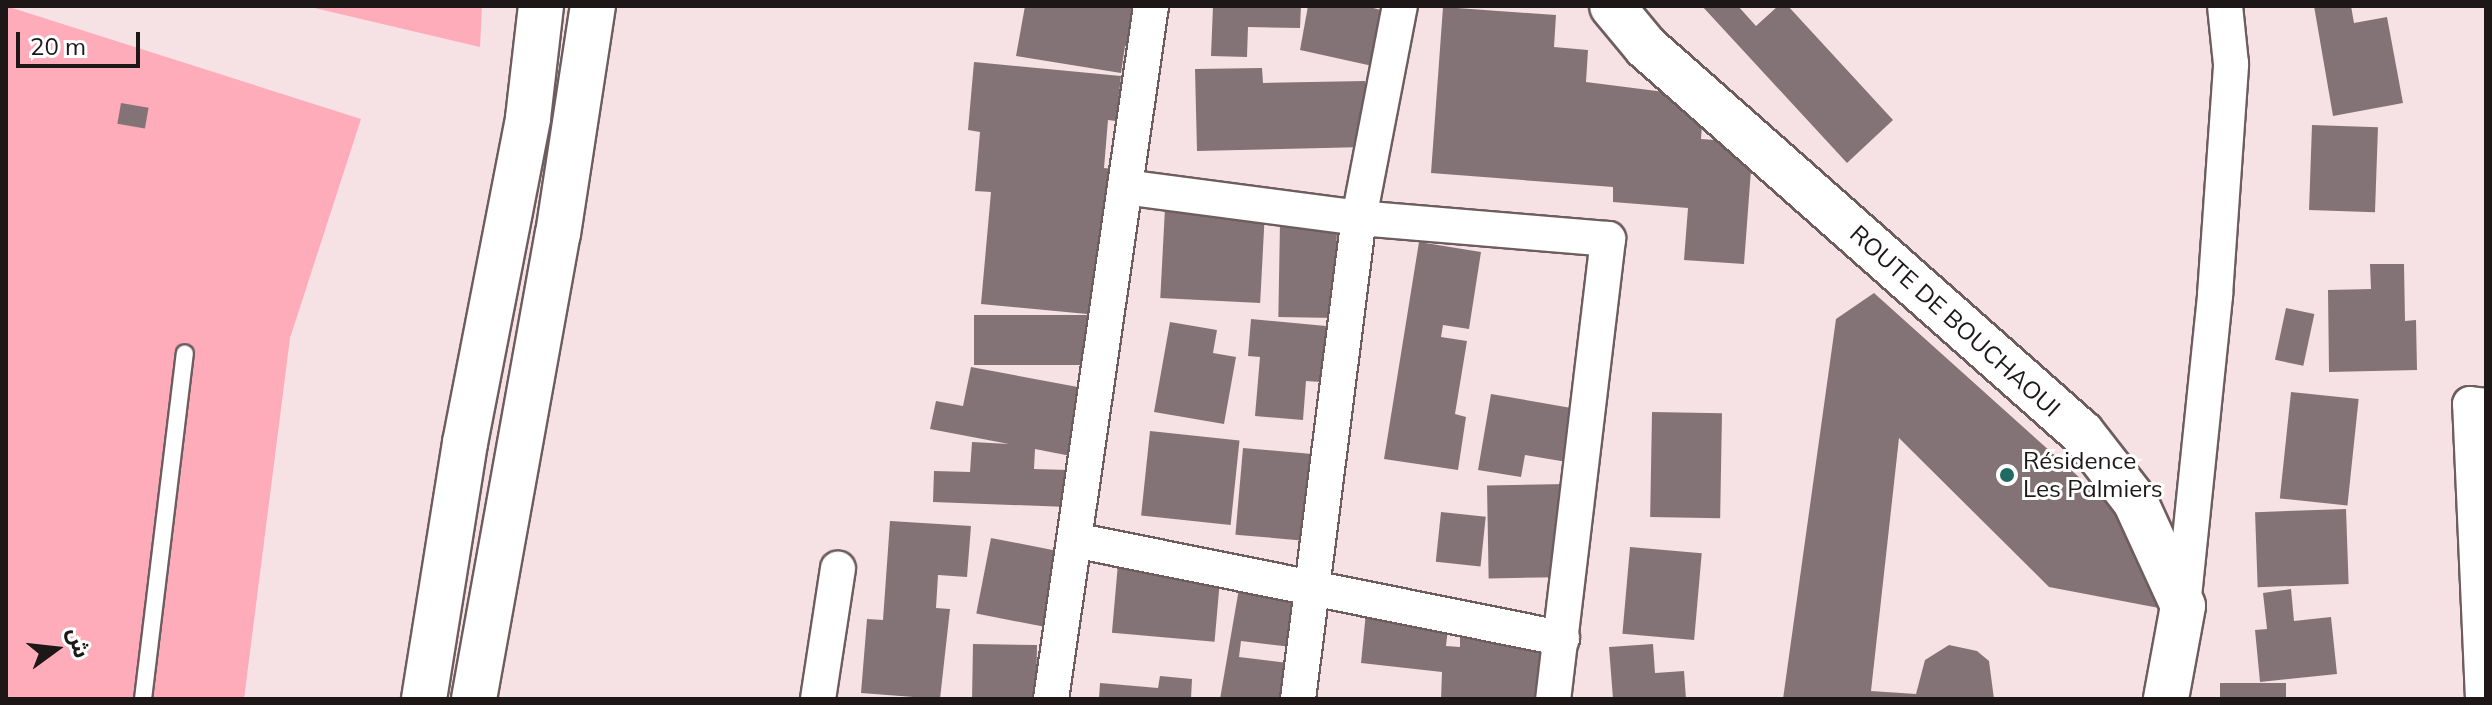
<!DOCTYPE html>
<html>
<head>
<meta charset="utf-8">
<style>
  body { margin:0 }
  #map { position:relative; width:2492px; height:705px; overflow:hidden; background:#f6e2e5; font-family:Mulish,"Noto Sans Arabic",sans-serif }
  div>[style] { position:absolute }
  .green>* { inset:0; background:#feabba }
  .building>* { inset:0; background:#847376; transform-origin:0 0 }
  .roads { filter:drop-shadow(2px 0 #6d5d5f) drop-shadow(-2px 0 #6d5d5f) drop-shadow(0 2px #6d5d5f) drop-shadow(0 -2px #6d5d5f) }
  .service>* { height:16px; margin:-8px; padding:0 8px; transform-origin:8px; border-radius:8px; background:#fff }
  .minor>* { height:34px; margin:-17px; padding:0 17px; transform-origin:17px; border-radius:17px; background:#fff }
  .secondary>* { height:44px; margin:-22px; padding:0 22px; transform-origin:22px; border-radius:22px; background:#fff }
  .dots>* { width:22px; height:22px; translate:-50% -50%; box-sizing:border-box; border:4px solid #fff; border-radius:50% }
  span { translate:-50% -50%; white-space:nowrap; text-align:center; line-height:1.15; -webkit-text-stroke:6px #fff; paint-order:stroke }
  .street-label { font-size:24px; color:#1d1718 }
  .poi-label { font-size:24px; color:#1d1718 }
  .left { translate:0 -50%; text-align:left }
  .frame { position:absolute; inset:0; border:8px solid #1d1718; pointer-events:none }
  .north { position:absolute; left:16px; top:609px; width:80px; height:80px; -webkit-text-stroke:6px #fff; paint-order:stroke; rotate:75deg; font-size:22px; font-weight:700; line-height:32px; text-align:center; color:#1d1718 }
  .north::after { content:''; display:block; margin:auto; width:28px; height:36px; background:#1d1718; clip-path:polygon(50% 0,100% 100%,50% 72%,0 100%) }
  .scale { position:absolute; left:16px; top:32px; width:124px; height:36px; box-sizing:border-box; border:4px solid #1d1718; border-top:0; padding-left:10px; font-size:24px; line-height:28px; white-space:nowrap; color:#1d1718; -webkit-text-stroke:6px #fff; paint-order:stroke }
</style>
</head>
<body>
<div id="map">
  <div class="green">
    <i style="clip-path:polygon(6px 6px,361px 119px,290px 338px,244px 699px,6px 699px)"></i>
    <i style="clip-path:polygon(306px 6px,482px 6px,480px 47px)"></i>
  </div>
  <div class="building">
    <i style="clip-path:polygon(1025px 6px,1149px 6px,1142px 49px,1125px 46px,1121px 73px,1016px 56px)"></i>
    <i style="clip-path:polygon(1213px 6px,1301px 6px,1300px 28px,1248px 27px,1247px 57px,1211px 56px)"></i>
    <i style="clip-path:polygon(1308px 6px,1366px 6px,1388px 12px,1377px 67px,1300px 50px)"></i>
    <i style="clip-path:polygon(1702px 6px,1738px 6px,1756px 26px,1778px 6px,1788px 6px,1893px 120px,1847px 163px)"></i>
    <i style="clip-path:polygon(2314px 6px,2351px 6px,2354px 23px,2387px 17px,2403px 103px,2333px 116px)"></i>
    <i style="clip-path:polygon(1443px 7px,1556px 15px,1554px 47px,1588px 50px,1586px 82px,1704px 97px,1701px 139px,1753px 143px,1744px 264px,1684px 260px,1688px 208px,1613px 202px,1613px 187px,1431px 173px)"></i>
    <i style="clip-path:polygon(974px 62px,1121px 76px,1116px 121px,1108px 120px,1104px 168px,1122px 170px,1108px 316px,981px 304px,991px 192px,975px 191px,980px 132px,968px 130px)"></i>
    <i style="clip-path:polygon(1262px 68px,1263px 83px,1365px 81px,1366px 147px,1197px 151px,1195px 69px)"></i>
    <i style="left:121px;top:103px;width:28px;height:21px;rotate:10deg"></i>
    <i style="left:2312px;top:125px;width:66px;height:85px;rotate:2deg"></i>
    <i style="left:1165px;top:208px;width:100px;height:90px;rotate:3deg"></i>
    <i style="left:1280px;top:222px;width:57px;height:95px;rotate:1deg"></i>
    <i style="clip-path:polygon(1419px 242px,1481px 252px,1469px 329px,1443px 325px,1441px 337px,1467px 341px,1455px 414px,1466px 417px,1458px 470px,1384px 459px)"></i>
    <i style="clip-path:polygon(2370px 264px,2404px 264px,2405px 321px,2416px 320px,2417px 370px,2329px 372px,2328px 290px,2371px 289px)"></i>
    <i style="clip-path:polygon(1874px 293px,2119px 513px,2143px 552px,2159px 608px,2049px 587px,1899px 438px,1871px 691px,1916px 694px,1925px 660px,1949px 645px,1977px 651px,1989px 661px,1994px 699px,1783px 699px,1836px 319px)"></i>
    <i style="left:2286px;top:308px;width:29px;height:53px;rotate:12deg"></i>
    <i style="left:974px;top:315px;width:126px;height:50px"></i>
    <i style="clip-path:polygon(1251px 319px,1326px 326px,1321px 382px,1306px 381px,1303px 420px,1255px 416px,1260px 357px,1248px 356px)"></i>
    <i style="clip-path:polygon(1170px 322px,1217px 330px,1213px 353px,1236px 357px,1224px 424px,1154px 412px)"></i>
    <i style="clip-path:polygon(971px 367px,1099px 391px,1086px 459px,1035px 449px,1034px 469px,1069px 470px,1068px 507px,933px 502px,934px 471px,970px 472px,972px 442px,1009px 444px,930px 429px,936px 401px,963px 406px)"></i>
    <i style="left:2291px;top:392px;width:68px;height:107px;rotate:6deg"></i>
    <i style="clip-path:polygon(1491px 394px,1594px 412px,1585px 465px,1525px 455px,1521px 477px,1478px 470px)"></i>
    <i style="left:1652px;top:412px;width:70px;height:105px;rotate:1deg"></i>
    <i style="left:1150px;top:431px;width:90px;height:85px;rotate:6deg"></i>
    <i style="left:1243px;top:448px;width:75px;height:87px;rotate:5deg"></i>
    <i style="left:1568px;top:484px;width:93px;height:81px;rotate:89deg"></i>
    <i style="left:2346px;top:509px;width:75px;height:91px;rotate:88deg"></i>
    <i style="left:1441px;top:512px;width:45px;height:50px;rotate:6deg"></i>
    <i style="clip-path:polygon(890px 521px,971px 526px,967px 577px,938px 575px,936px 608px,950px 609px,940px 699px,861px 693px,867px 619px,883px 620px)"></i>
    <i style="left:991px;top:538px;width:68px;height:77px;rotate:11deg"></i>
    <i style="left:1630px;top:547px;width:72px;height:87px;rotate:5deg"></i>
    <i style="left:1119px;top:552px;width:103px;height:81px;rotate:5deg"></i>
    <i style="clip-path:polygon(1242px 571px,1300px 578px,1292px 647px,1241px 641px,1239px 657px,1296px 664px,1292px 699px,1220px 699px)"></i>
    <i style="clip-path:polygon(2291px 589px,2294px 621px,2331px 617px,2337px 674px,2260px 682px,2255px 630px,2267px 629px,2263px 593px)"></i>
    <i style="clip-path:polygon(1368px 592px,1451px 601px,1446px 646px,1460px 647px,1460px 618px,1546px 621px,1558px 699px,1441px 699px,1442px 672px,1361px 663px)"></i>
    <i style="left:973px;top:644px;width:64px;height:55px;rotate:1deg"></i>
    <i style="clip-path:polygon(1653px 644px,1655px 673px,1684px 671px,1686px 699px,1613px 699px,1609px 647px)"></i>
    <i style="clip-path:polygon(1160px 676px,1192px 679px,1191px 699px,1099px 699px,1100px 683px,1158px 688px)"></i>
    <i style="left:2286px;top:683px;width:16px;height:66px;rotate:90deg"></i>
  </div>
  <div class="roads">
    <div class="service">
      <i style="left:143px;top:699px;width:348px;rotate:-83.1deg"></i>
    </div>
    <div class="minor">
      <i style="left:1125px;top:187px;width:236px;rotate:7.5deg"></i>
      <i style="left:1359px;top:218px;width:250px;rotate:4.8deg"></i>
      <i style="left:1608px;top:239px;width:463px;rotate:96.8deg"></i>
      <i style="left:1074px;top:540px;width:498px;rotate:11.4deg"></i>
      <i style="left:2183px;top:606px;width:313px;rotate:-84.1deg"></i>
      <i style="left:2215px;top:295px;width:232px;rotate:-86deg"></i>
      <i style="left:2231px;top:64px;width:58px;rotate:-95.9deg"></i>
      <i style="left:818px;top:699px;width:132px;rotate:-81.3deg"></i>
      <i style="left:1051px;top:699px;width:700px;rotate:-81.79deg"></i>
      <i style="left:1298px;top:699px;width:485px;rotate:-82.8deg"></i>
      <i style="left:1359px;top:218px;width:216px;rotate:-79.1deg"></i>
      <i style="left:2483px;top:699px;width:295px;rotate:-92.5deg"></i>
      <i style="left:2470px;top:404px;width:16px;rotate:7deg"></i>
    </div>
    <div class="secondary">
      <i style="left:1612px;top:6px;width:53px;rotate:50.3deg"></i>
      <i style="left:1646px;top:47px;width:582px;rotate:41.52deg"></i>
      <i style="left:2082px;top:433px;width:86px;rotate:52.1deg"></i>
      <i style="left:2135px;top:501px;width:115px;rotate:65.4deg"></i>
      <i style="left:2183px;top:606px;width:95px;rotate:100.4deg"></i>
      <i style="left:424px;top:699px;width:259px;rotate:-80.9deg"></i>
      <i style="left:465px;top:443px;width:331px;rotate:-79deg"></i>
      <i style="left:528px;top:118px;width:113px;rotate:-83.4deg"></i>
      <i style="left:474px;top:699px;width:473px;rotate:-79.8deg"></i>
      <i style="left:558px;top:234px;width:231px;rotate:-81.3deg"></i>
    </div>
  </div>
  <div class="dots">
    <i style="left:2007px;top:475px;background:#206a62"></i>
  </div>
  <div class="street-label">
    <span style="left:1955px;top:321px;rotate:42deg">ROUTE DE BOUCHAOUI</span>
  </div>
  <div class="poi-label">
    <span class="left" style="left:2023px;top:475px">Résidence<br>Les Palmiers</span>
  </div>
  <div class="frame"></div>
  <div class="north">ش</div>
  <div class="scale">20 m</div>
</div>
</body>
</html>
